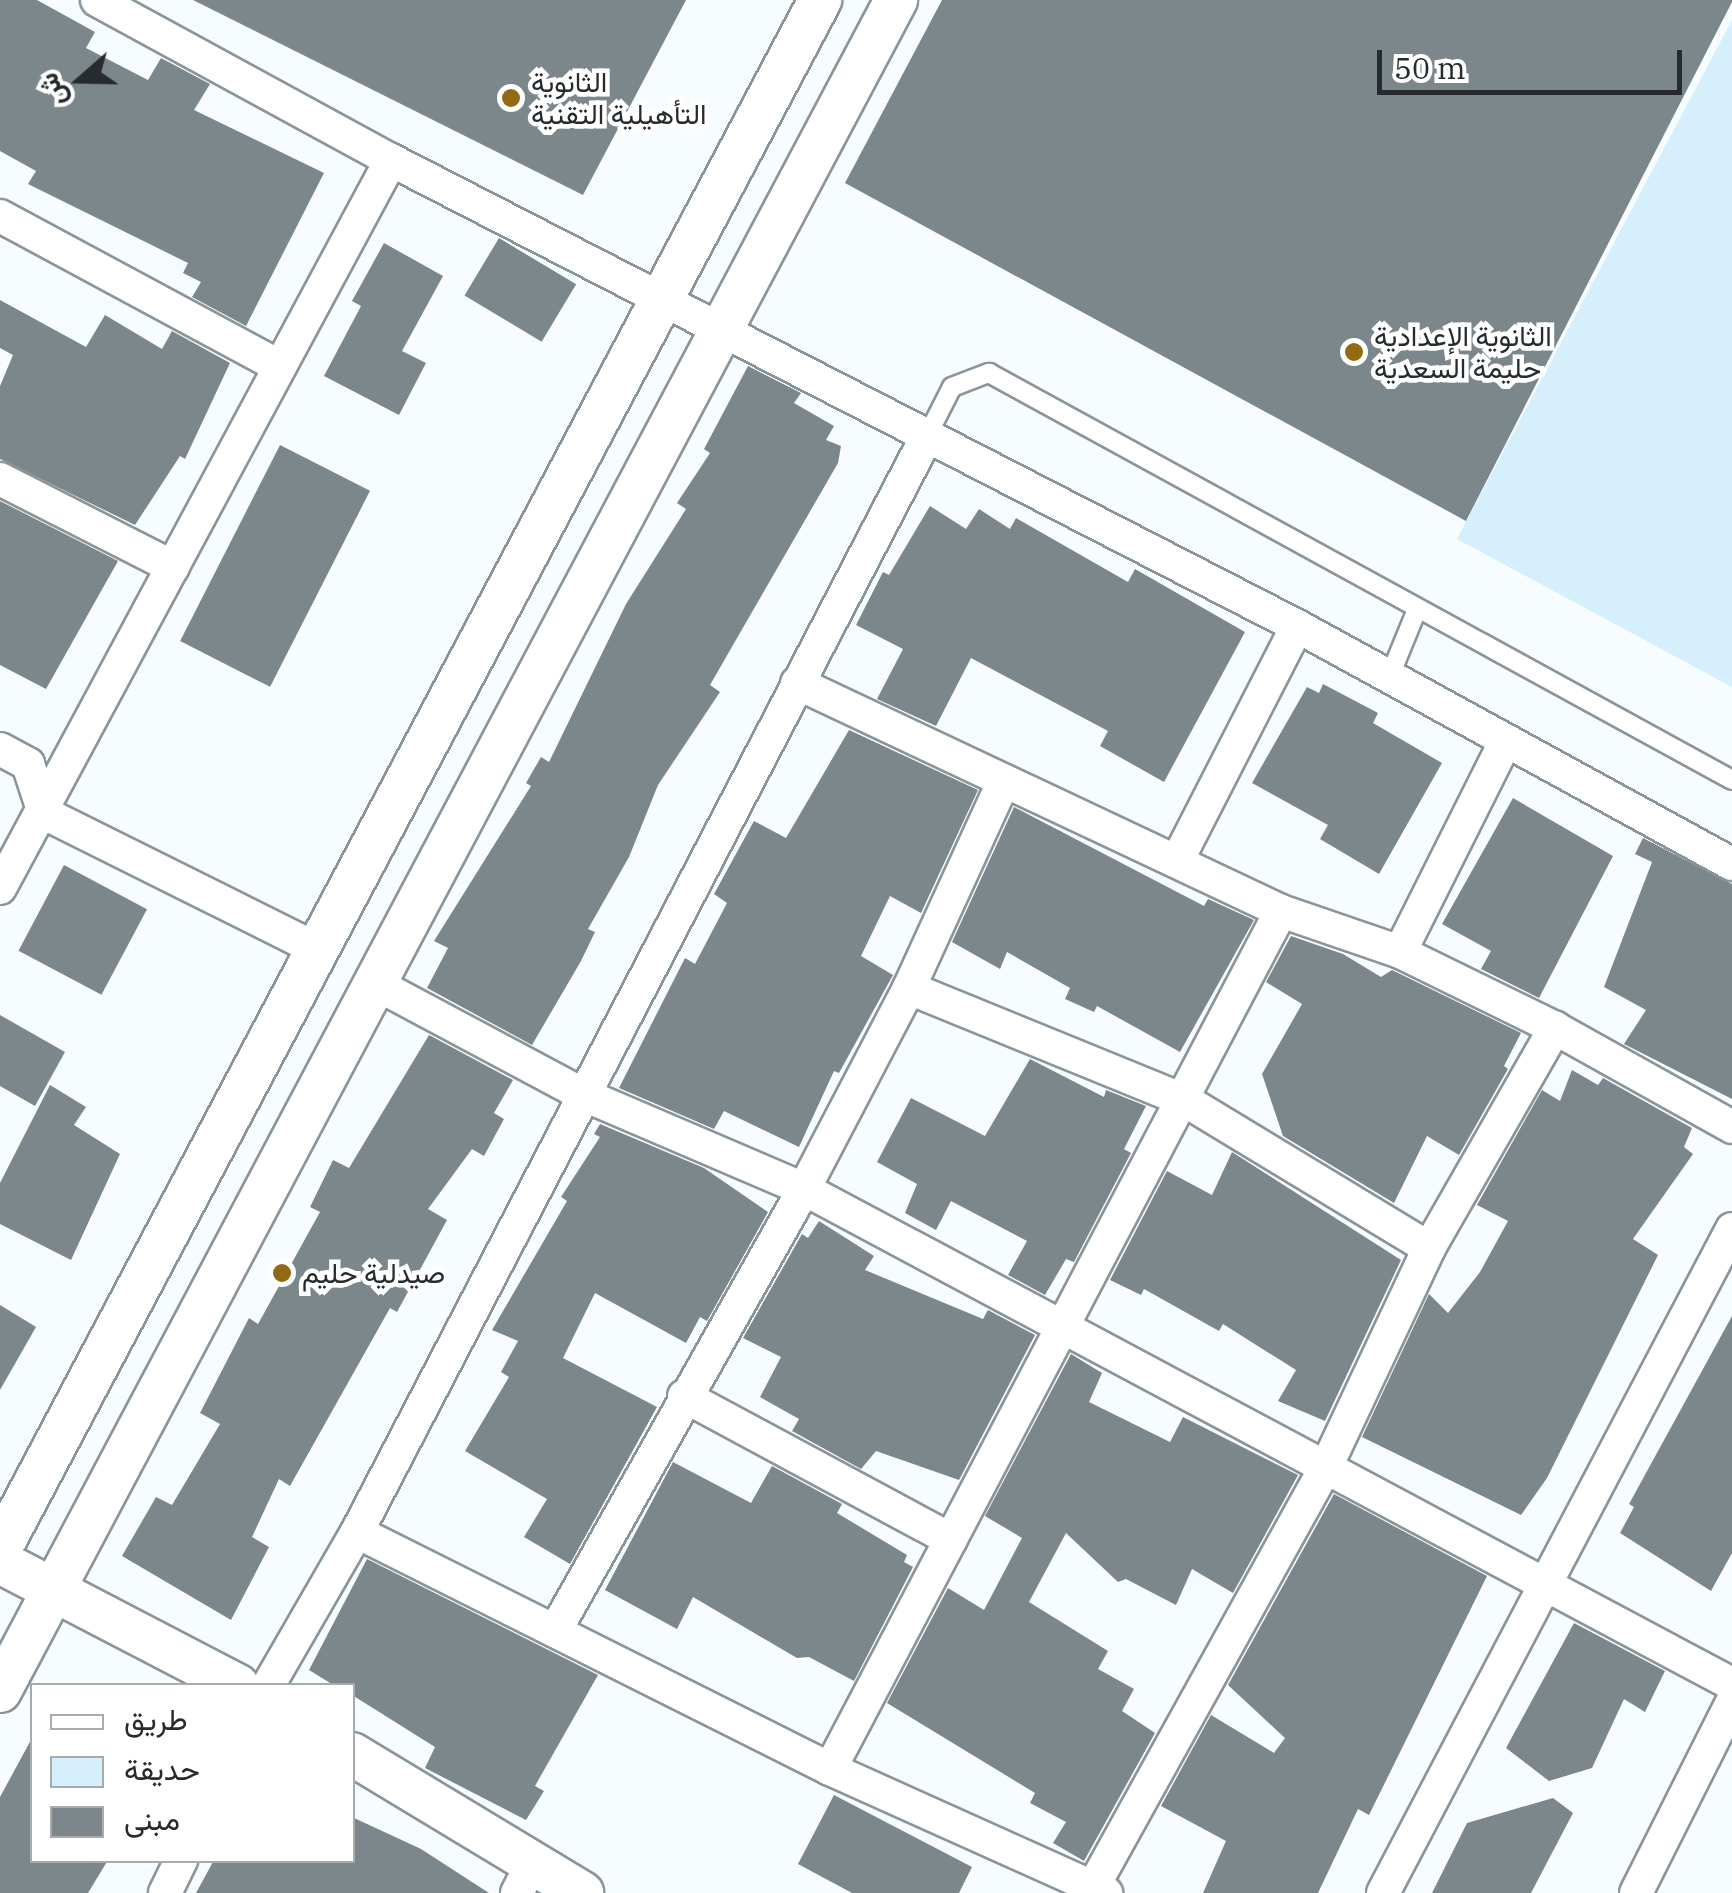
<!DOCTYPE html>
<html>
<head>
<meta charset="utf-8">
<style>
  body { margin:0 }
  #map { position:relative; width:1732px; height:1893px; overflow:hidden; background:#f7fcfe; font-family:"IBM Plex Serif",Vazirmatn,serif }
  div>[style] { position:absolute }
  .green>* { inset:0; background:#d5effc }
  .building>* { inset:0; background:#7c878c; transform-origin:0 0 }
  .roads { filter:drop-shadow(2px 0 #8a959b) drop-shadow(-2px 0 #8a959b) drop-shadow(0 2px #8a959b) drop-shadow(0 -2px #8a959b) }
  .service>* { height:18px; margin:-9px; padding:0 9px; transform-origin:9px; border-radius:9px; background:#fff }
  .minor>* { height:32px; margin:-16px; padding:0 16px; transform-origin:16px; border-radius:16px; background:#fff }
  .tertiary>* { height:42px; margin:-21px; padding:0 21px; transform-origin:21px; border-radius:21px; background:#fff }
  .dots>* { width:28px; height:28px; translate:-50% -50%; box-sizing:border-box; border:5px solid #fff; border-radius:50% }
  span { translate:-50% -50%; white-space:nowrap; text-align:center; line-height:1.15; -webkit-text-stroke:9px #fff; paint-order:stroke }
  .poi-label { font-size:28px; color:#262b2d }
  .left { translate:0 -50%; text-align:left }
  .legend { position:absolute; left:30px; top:1683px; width:325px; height:180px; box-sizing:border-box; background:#fff; border:2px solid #a8aaab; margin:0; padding:12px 18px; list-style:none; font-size:30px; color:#262b2d }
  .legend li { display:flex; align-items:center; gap:20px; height:50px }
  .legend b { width:50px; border:2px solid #a8aaab }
  .north { position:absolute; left:30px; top:30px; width:100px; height:100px; -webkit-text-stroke:8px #fff; paint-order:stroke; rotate:250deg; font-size:28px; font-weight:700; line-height:40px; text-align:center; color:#262b2d }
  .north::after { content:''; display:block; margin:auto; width:35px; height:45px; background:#262b2d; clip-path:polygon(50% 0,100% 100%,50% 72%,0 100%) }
  .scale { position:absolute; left:1377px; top:50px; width:305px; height:45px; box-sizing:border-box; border:5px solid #262b2d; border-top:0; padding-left:12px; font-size:30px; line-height:35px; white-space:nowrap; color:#262b2d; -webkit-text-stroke:8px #fff; paint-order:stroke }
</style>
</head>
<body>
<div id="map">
  <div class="green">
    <i style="clip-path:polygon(1732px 20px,1732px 687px,1457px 539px)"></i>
  </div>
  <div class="building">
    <i style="clip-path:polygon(0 0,37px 0,95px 32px,86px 48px,148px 80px,161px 58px,210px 84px,194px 110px,324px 173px,246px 326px,192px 297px,201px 282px,183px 273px,188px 263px,28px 184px,36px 171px,0 151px)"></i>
    <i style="clip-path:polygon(193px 0,686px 0,583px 195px)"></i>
    <i style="clip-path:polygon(942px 0,1732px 0,1732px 2px,1466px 521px,845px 183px)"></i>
    <i style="left:499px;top:238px;width:90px;height:67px;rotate:31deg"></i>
    <i style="clip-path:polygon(384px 243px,443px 276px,402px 351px,426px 363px,399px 415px,324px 376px,361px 306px,352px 301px)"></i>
    <i style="clip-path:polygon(0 300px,86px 347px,105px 315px,162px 349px,172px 331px,230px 363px,185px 459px,180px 456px,135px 525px,0 459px,0 386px,13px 355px,0 348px)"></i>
    <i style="clip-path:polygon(748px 366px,801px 393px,794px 403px,834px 426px,826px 440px,841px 446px,838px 463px,710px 685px,720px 692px,658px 785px,629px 857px,588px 929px,595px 932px,581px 961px,532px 1045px,427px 988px,448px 948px,434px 941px,531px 786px,526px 783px,541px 757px,549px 762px,626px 604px,686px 509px,677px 503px,710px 453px,704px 449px)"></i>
    <i style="left:280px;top:445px;width:101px;height:220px;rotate:27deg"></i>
    <i style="clip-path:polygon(0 501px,118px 561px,46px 689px,0 665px)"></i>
    <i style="clip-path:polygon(930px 506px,966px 529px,979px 509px,1010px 529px,1016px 518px,1128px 582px,1135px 569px,1245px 632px,1164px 782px,1100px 746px,1108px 731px,971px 658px,936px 726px,877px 699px,903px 649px,856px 625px,883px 572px,889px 575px)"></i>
    <i style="clip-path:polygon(1323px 684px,1378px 713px,1373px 723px,1442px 763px,1379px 874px,1320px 839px,1328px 825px,1252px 783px,1307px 687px,1319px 693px)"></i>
    <i style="clip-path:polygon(849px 730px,978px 790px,921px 913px,890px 896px,861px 956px,893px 975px,839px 1073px,834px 1071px,799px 1147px,724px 1111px,714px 1129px,619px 1088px,685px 958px,695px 964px,727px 903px,714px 894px,754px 821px,786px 838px)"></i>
    <i style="clip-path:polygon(1513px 798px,1613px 856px,1539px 998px,1481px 969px,1491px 951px,1442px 924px)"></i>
    <i style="clip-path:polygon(1014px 807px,1204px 906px,1208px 899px,1254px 920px,1180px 1052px,1097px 1006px,1094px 1012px,1065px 999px,1070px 988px,1007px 952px,1000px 969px,952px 942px)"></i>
    <i style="clip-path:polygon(1643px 838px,1732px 884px,1732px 1099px,1624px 1044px,1646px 1010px,1604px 987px,1652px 862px,1635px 854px)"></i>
    <i style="left:64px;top:865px;width:94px;height:97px;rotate:28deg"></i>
    <i style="clip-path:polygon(1291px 936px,1343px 954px,1381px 977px,1392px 970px,1521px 1033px,1504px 1066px,1508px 1069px,1459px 1155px,1427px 1136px,1394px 1203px,1283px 1136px,1262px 1074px,1302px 1004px,1266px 982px)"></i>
    <i style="clip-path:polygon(0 1015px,65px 1052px,35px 1106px,0 1086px)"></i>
    <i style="clip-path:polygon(429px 1035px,513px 1080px,494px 1113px,504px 1119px,484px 1156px,472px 1149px,428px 1209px,447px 1220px,397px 1312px,390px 1308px,290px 1486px,279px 1479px,252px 1537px,269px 1547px,231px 1620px,122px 1556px,156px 1497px,172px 1505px,220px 1424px,200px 1413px,249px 1318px,258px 1324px,320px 1212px,310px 1207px,333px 1160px,349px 1168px)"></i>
    <i style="clip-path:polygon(1030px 1059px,1104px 1097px,1106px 1090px,1146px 1106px,1124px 1149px,1131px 1153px,1074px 1262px,1066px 1259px,1045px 1295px,1008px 1275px,1027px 1241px,951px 1201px,936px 1230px,905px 1213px,917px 1184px,877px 1162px,911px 1098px,985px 1136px)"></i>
    <i style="clip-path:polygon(1572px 1070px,1598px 1085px,1603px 1078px,1692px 1128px,1684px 1147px,1693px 1154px,1633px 1239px,1658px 1255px,1547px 1478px,1521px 1515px,1362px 1437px,1429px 1294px,1448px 1313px,1480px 1272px,1508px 1221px,1477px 1205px,1542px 1090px,1560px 1101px)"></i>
    <i style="clip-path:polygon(50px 1085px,86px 1107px,74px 1125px,120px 1154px,71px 1260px,0 1224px,0 1183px)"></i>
    <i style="clip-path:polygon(600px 1124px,704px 1168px,768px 1212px,707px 1321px,700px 1317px,686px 1343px,595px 1293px,563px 1358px,657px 1407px,570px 1564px,524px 1537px,547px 1499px,465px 1451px,509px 1377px,501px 1372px,518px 1341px,492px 1330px,567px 1201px,561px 1197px,600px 1137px,594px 1134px)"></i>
    <i style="clip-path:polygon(1232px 1152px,1401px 1260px,1325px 1421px,1278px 1401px,1296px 1370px,1223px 1324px,1219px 1331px,1144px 1289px,1141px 1295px,1110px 1280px,1167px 1171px,1212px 1195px)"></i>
    <i style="clip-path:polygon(819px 1221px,874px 1256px,865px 1270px,983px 1319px,988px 1310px,1035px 1335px,959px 1480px,876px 1451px,861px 1469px,792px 1431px,799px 1419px,760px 1397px,781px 1357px,743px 1338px,802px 1234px,808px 1238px)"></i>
    <i style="clip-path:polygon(0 1305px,36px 1327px,0 1390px)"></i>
    <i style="clip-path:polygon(1732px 1316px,1732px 1553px,1711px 1591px,1620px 1533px,1634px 1507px,1629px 1504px)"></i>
    <i style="clip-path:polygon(1071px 1354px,1102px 1373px,1089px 1402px,1170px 1442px,1183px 1417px,1298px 1475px,1233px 1593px,1192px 1569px,1176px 1605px,1126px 1579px,1118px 1582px,1066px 1533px,1029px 1602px,1108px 1651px,1098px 1669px,1134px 1689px,1122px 1711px,1155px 1733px,1084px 1861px,1053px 1843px,1066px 1822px,1030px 1803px,1035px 1793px,887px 1703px,948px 1588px,984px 1610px,1022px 1538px,985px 1516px)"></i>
    <i style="clip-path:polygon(673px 1462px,751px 1503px,772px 1466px,842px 1504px,837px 1513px,907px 1555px,904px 1562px,913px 1567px,854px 1681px,809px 1657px,797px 1658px,693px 1597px,677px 1629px,605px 1590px)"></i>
    <i style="clip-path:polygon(1334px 1494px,1487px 1576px,1369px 1815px,1358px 1809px,1318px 1893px,1203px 1893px,1226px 1841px,1161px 1806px,1211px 1715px,1274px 1753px,1285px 1738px,1228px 1685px)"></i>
    <i style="clip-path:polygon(367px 1559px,598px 1675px,535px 1786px,544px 1791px,526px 1820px,425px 1768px,435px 1747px,352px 1695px,352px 1686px,335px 1686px,309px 1670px)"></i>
    <i style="clip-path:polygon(1574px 1623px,1665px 1671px,1645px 1712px,1624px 1699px,1592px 1768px,1549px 1781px,1506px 1748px)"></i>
    <i style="clip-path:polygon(32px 1738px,32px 1860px,108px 1860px,88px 1893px,0 1893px,0 1797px)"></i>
    <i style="clip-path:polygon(834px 1795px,972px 1867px,959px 1893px,852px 1893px,798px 1864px)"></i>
    <i style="clip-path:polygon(1553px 1798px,1573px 1813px,1531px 1893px,1432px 1893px,1467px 1823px)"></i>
    <i style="clip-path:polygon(352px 1817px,421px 1849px,489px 1893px,196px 1893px,214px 1860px,352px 1860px)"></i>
  </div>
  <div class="roads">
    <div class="service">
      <i style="left:926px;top:438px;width:57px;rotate:-63deg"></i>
      <i style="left:952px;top:387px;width:40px;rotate:-21deg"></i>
      <i style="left:989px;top:373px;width:847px;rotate:28.71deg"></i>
      <i style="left:1389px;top:678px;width:71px;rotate:-67.8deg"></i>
    </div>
    <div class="minor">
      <i style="left:97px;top:0;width:335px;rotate:28.6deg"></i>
      <i style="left:391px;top:160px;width:1019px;rotate:27.22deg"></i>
      <i style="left:1297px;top:626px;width:496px;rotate:28.7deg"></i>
      <i style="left:0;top:216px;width:315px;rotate:28.3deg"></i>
      <i style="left:0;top:479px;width:194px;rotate:27deg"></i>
      <i style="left:797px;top:683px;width:535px;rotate:25.22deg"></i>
      <i style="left:1281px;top:911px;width:126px;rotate:19deg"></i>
      <i style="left:1400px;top:952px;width:173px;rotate:26.1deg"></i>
      <i style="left:0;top:749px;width:32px;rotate:28deg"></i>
      <i style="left:28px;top:764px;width:52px;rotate:71.9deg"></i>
      <i style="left:44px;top:813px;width:309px;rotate:26.5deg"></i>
      <i style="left:1177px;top:861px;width:264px;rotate:-62.9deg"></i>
      <i style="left:0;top:888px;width:826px;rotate:-61.76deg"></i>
      <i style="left:1400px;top:952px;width:235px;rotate:-63.4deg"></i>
      <i style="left:374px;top:983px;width:236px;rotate:28.1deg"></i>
      <i style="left:582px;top:1094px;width:241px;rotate:23.2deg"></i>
      <i style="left:804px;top:1189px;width:1052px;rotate:28.08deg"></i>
      <i style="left:909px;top:988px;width:299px;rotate:22.2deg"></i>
      <i style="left:1186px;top:1101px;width:284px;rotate:31.2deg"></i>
      <i style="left:684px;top:1396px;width:303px;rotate:28.3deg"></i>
      <i style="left:357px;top:1532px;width:529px;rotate:26.61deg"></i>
      <i style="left:830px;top:1769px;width:303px;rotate:24.2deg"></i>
      <i style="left:555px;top:1631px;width:507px;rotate:-60.61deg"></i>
      <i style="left:804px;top:1189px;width:227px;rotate:-62.4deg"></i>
      <i style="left:909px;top:988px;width:226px;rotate:-65.4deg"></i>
      <i style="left:268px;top:1686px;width:178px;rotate:-60deg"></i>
      <i style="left:357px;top:1532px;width:1233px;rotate:-62.52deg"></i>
      <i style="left:830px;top:1769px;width:969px;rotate:-62.27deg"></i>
      <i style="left:1093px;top:1887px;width:483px;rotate:-61deg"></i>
      <i style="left:1327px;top:1465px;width:240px;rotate:-64.8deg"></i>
      <i style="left:1429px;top:1248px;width:254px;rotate:-60.2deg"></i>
      <i style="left:1555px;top:1028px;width:203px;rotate:29.2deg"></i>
      <i style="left:165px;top:1893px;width:37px;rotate:-64deg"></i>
      <i style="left:517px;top:1893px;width:31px;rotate:-63deg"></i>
      <i style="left:1383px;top:1893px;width:750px;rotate:-62.27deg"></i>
      <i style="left:1636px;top:1893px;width:214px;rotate:-63.3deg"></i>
    </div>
    <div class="tertiary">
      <i style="left:0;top:1549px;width:1753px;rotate:-62.1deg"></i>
      <i style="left:0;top:1562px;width:268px;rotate:27.5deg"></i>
      <i style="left:0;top:1691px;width:1914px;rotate:-62.08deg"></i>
      <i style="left:352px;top:1754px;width:269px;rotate:31.1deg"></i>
    </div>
  </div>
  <div class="dots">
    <i style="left:511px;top:98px;background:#926a13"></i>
    <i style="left:1354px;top:352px;background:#926a13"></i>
    <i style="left:282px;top:1273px;background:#926a13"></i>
  </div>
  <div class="poi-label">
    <span class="left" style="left:531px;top:98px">الثانوية<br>التأهيلية التقنية</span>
    <span class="left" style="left:1374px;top:352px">الثانوية الإعدادية<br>حليمة السعدية</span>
    <span class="left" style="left:302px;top:1273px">صيدلية حليم</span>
  </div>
  <ul class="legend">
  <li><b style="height:12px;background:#fff"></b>طريق</li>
  <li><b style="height:28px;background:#d5effc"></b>حديقة</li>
  <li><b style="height:28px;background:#7c878c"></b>مبنى</li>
  </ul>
  <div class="north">ش</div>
  <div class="scale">50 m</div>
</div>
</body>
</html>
